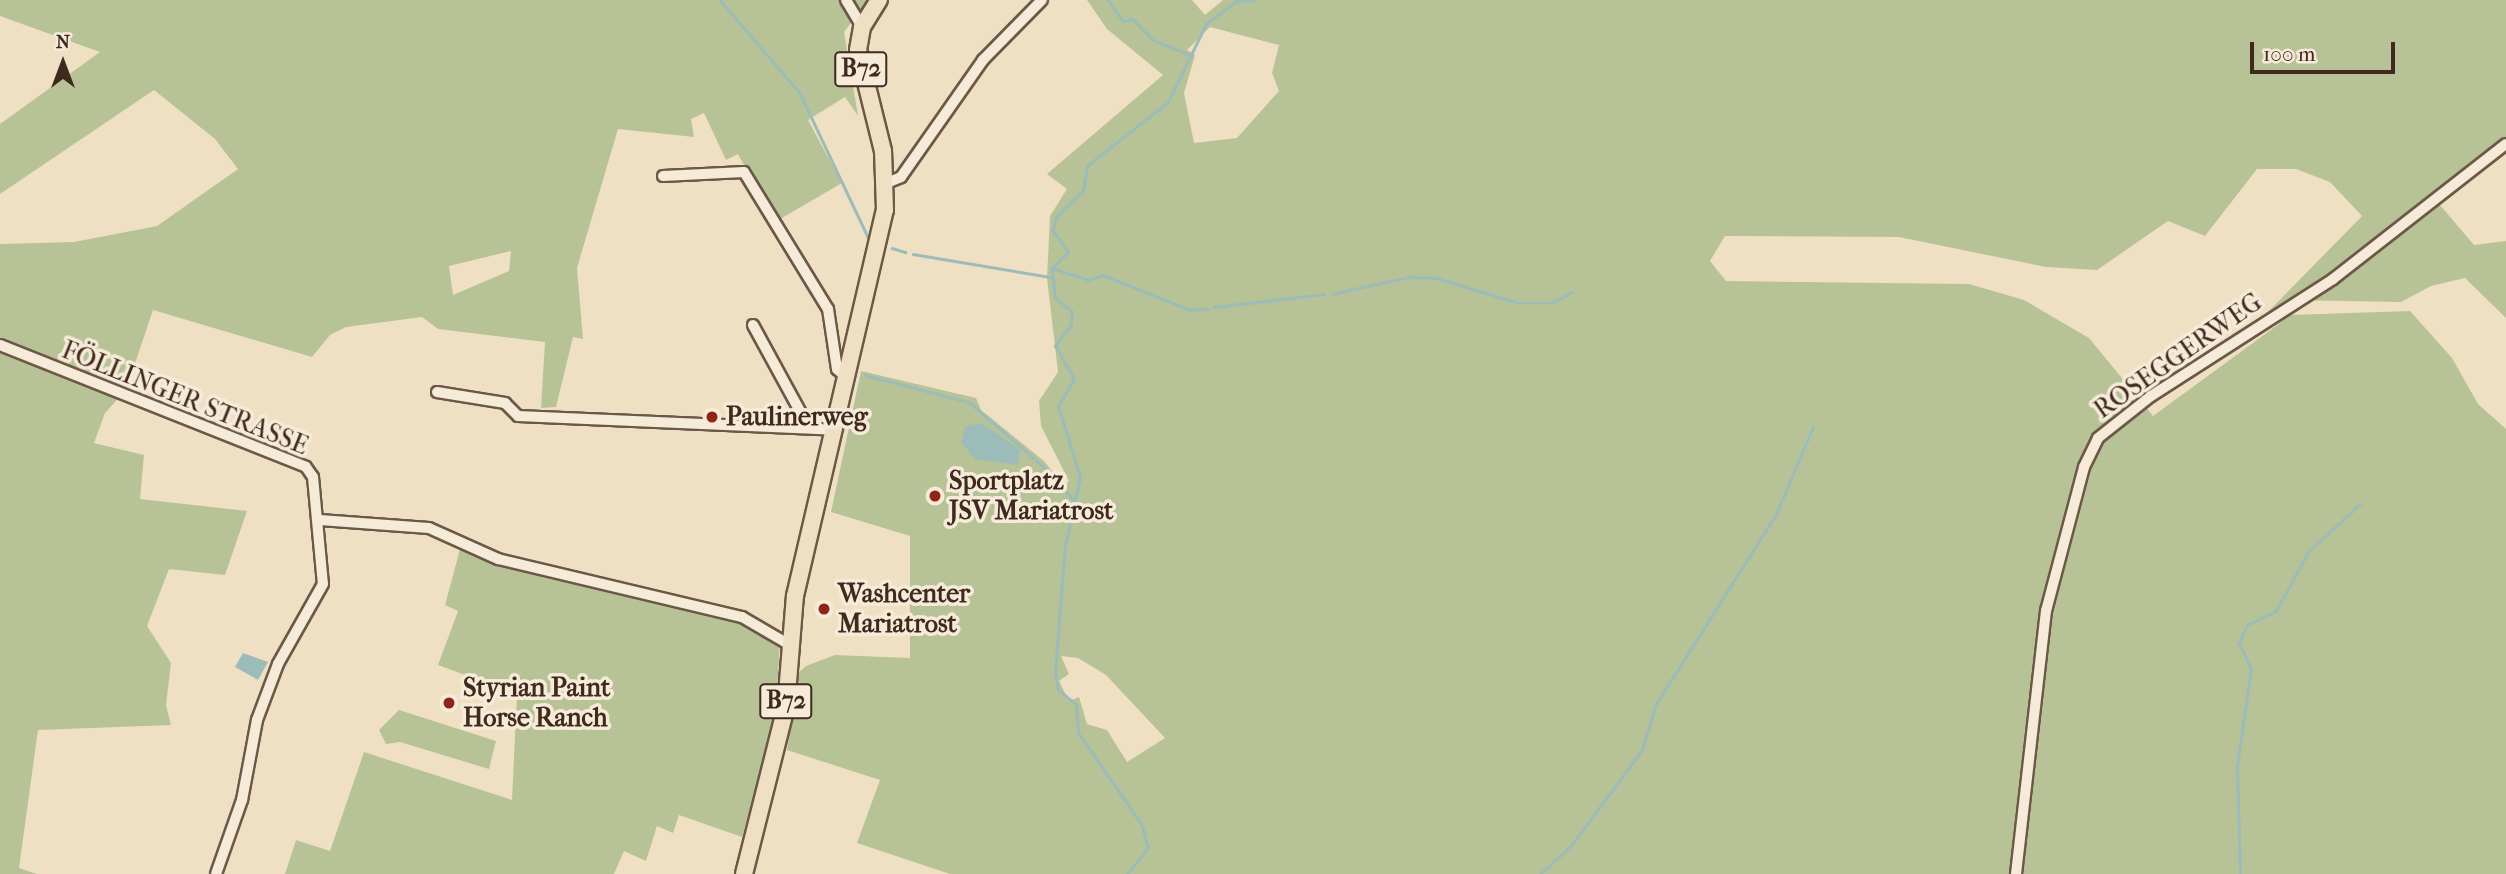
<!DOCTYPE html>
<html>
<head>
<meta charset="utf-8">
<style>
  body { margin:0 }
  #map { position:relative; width:2506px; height:874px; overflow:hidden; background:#f0e0c3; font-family:"IM FELL French Canon",serif }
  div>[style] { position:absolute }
  .green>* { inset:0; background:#b7c396 }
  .water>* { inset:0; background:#9bbcb9 }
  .stream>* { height:2.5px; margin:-1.25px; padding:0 1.25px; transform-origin:1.25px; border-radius:1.25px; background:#9bbcb9 }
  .roads { filter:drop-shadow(2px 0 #6c5847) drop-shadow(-2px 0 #6c5847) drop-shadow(0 2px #6c5847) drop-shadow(0 -2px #6c5847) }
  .street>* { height:10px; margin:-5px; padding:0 5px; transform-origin:5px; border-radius:5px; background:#f5ebd8 }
  .primary>* { height:16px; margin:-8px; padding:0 8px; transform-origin:8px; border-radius:8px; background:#f0e0c3 }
  .dots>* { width:19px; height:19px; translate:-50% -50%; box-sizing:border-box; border:4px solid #f5ebd8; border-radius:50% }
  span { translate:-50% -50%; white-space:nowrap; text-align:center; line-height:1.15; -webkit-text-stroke:7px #f5ebd8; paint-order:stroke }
  .shield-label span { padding:2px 5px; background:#f5ebd8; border:2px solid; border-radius:5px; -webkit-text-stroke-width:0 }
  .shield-label { font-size:24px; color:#402a1e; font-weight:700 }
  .street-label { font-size:26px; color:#402a1e }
  .poi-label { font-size:26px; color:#402a1e; font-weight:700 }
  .left { translate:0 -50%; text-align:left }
  .north { position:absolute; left:28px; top:28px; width:70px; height:70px; -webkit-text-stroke:5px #f5ebd8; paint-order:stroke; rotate:0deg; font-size:19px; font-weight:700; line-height:28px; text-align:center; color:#402a1e }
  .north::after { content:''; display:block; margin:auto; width:24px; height:32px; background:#402a1e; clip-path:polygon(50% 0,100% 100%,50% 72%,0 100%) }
  .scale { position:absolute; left:2250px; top:42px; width:145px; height:32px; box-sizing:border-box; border:4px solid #402a1e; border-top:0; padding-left:9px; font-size:21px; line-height:24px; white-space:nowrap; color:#402a1e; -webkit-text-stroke:5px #f5ebd8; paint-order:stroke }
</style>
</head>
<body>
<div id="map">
  <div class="green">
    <i style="clip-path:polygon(evenodd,0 0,868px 0,844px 32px,858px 116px,845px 97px,808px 120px,842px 183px,775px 222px,738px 154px,726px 160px,704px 113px,691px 119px,694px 137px,618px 129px,577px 268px,583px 339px,573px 337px,556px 407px,541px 408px,545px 342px,438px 329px,422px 317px,346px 327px,330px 335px,312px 357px,153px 310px,126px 390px,105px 413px,94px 443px,144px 455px,140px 499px,247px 511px,225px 575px,169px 569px,147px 626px,171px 663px,166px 705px,171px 725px,38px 730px,19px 868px,37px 874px,0 874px,0 244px,74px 242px,157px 226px,238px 169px,215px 139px,154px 90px,0 194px,0 124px,100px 52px,0 16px,0 0,511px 251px,509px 271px,453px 295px,449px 266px,511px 251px)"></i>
    <i style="clip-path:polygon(evenodd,1087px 0,1192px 0,1205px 15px,1223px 0,2506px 0,2506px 144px,2434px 198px,2474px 245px,2506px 241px,2506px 318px,2465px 278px,2431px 286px,2401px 302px,2288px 300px,2265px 315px,2362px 216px,2330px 182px,2296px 169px,2257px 169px,2205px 236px,2168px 221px,2097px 270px,2046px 267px,1899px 237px,1725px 236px,1710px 261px,1726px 281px,1969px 284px,2024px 300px,2089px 338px,2153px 416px,2291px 315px,2410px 311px,2452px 358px,2478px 404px,2506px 429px,2506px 874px,950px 874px,857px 843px,880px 780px,787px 750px,799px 672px,806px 666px,835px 655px,910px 658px,910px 536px,831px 512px,861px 371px,976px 398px,981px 410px,1044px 461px,1064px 486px,1069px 481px,1041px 426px,1039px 401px,1058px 372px,1047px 278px,1050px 216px,1067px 189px,1047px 174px,1163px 75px,1107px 29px,1087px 0,1210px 27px,1279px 45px,1272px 73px,1279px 91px,1237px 138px,1194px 143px,1184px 93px,1195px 55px,1187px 50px,1210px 27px,1087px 0,1061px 656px,1078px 658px,1106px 675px,1165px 738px,1127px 762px,1107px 730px,1087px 724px,1079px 697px,1069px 701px,1059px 681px,1069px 674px,1061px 656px)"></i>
    <i style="clip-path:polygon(463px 538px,505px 555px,750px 614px,780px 637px,776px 715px,742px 837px,679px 815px,673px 833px,657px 826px,646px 861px,624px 851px,614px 874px,285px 874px,296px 840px,330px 851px,364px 752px,512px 800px,517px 694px,438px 665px,458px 611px,445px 605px)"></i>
    <i style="clip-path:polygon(399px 710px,496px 741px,489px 769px,400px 742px,386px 744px,379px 730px)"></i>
  </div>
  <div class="water">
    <i style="clip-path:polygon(981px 423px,1020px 450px,1018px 465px,975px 459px,961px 442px,965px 426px)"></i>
    <i style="clip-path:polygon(243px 653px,268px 662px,258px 680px,235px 667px)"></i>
  </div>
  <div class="stream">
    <i style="left:720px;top:0;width:123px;rotate:49.3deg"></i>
    <i style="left:800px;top:93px;width:164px;rotate:64.7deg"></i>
    <i style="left:1108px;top:0;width:26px;rotate:54deg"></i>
    <i style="left:1123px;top:21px;width:10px;rotate:-11deg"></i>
    <i style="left:1133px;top:19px;width:29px;rotate:46deg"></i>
    <i style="left:1153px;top:40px;width:40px;rotate:22deg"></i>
    <i style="left:892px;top:248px;width:14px;rotate:17deg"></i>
    <i style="left:913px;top:254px;width:140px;rotate:9.5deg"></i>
    <i style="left:1052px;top:268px;width:38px;rotate:18deg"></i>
    <i style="left:1088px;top:280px;width:16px;rotate:-18deg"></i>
    <i style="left:1103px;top:275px;width:95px;rotate:21.7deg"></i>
    <i style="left:1191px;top:310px;width:16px;rotate:-4deg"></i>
    <i style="left:1332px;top:294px;width:78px;rotate:-12.6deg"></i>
    <i style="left:1408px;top:277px;width:29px;rotate:2deg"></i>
    <i style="left:1437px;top:278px;width:86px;rotate:17deg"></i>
    <i style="left:1519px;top:303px;width:33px"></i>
    <i style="left:1552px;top:303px;width:22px;rotate:-30deg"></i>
    <i style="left:1214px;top:307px;width:111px;rotate:-6.7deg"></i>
    <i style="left:865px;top:375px;width:107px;rotate:14.6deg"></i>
    <i style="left:969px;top:402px;width:110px;rotate:40.9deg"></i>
    <i style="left:1054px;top:477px;width:32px;rotate:49deg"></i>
    <i style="left:1127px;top:874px;width:33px;rotate:-51deg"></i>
    <i style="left:1148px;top:848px;width:25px;rotate:-106deg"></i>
    <i style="left:1141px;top:824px;width:111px;rotate:-124.7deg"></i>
    <i style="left:1078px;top:733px;width:28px;rotate:-94deg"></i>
    <i style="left:1076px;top:705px;width:23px;rotate:-140deg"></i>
    <i style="left:1058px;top:690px;width:18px;rotate:-99deg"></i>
    <i style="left:1055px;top:672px;width:126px;rotate:-85.5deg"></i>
    <i style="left:1065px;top:546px;width:71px;rotate:-77.7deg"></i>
    <i style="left:1080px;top:477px;width:74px;rotate:-107.2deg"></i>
    <i style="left:1058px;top:406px;width:31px;rotate:-59deg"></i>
    <i style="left:1074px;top:379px;width:38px;rotate:-120deg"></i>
    <i style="left:1055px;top:346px;width:26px;rotate:-53deg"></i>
    <i style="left:1071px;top:325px;width:13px;rotate:-86deg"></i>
    <i style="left:1072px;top:312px;width:22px;rotate:-141deg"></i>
    <i style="left:1055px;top:298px;width:30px;rotate:-96deg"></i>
    <i style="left:1052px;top:268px;width:23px;rotate:-45deg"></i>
    <i style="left:1068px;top:252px;width:26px;rotate:-126deg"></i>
    <i style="left:1053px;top:231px;width:14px;rotate:-78deg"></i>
    <i style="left:1056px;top:217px;width:37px;rotate:-44deg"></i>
    <i style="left:1083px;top:191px;width:25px;rotate:-81deg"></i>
    <i style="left:1087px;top:166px;width:103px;rotate:-38.3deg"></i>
    <i style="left:1168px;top:102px;width:87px;rotate:-64deg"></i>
    <i style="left:1206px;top:24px;width:39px;rotate:-37deg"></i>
    <i style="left:1237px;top:1px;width:17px;rotate:-3deg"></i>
    <i style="left:1540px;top:874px;width:40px;rotate:-42deg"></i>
    <i style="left:1570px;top:847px;width:121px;rotate:-53.4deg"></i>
    <i style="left:1642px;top:750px;width:48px;rotate:-73.1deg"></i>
    <i style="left:1656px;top:704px;width:225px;rotate:-57.7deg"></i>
    <i style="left:1776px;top:514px;width:95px;rotate:-67deg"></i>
    <i style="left:2240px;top:874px;width:108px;rotate:-91.6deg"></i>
    <i style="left:2237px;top:766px;width:98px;rotate:-81.8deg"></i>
    <i style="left:2251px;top:669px;width:29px;rotate:-115deg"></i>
    <i style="left:2239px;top:643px;width:20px;rotate:-66deg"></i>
    <i style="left:2247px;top:625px;width:32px;rotate:-26deg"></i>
    <i style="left:2276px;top:611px;width:67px;rotate:-61.5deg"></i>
    <i style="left:2308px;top:552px;width:71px;rotate:-42.7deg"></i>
  </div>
  <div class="roads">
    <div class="street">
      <i style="left:846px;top:0;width:31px;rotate:59deg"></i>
      <i style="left:663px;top:176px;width:81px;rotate:-2.8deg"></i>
      <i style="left:744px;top:172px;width:161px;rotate:58.5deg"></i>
      <i style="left:828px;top:309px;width:61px;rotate:81.5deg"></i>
      <i style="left:837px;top:369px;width:13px;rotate:42deg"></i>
      <i style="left:887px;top:183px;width:15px;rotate:-23deg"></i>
      <i style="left:901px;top:177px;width:143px;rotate:-55deg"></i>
      <i style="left:983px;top:60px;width:84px;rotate:-45.5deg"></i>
      <i style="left:753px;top:325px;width:115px;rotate:61.4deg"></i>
      <i style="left:0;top:345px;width:329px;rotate:21.7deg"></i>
      <i style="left:306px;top:467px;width:12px;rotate:55deg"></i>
      <i style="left:313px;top:477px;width:107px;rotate:84.7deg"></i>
      <i style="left:323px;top:584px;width:92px;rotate:119.4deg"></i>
      <i style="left:278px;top:664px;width:60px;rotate:110.6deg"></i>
      <i style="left:257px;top:720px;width:81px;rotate:100.6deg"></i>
      <i style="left:242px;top:800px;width:78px;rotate:109.4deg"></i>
      <i style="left:437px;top:392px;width:69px;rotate:9.2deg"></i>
      <i style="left:505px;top:403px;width:18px;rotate:45deg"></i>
      <i style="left:518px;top:416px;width:317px;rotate:2.5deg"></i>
      <i style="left:320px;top:520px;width:109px;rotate:4.2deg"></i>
      <i style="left:429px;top:528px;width:76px;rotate:24.2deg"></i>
      <i style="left:498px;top:559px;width:251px;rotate:13.4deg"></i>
      <i style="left:742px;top:617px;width:56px;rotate:30.3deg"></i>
      <i style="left:2016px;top:874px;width:265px;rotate:-83.5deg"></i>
      <i style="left:2046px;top:611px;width:149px;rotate:-75.2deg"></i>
      <i style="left:2084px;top:467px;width:32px;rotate:-64deg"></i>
      <i style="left:2098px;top:438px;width:68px;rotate:-38.4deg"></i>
      <i style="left:2151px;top:396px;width:216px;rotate:-32.7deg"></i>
      <i style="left:2333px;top:279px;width:219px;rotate:-38deg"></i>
    </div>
    <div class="primary">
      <i style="left:744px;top:874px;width:172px;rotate:-75.9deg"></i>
      <i style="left:786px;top:707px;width:111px;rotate:-85.4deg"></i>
      <i style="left:795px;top:596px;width:396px;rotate:-76.9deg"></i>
      <i style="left:885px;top:210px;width:59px;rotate:-91.9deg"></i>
      <i style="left:883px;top:151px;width:104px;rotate:-103.9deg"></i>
      <i style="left:858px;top:50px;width:23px;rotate:-80deg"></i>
      <i style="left:862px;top:27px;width:32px;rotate:-58deg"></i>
    </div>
  </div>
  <div class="dots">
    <i style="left:712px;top:417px;background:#8f2418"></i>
    <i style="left:935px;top:496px;background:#8f2418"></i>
    <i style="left:824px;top:609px;background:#8f2418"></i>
    <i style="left:449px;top:703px;background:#8f2418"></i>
  </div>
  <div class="shield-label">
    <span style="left:861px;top:69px">B72</span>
    <span style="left:786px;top:701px">B72</span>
  </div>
  <div class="street-label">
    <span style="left:2178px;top:356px;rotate:-35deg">ROSEGGERWEG</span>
    <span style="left:185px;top:398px;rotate:22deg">FÖLLINGER STRASSE</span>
  </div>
  <div class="poi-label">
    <span class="left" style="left:726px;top:417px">Paulinerweg</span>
    <span class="left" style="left:949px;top:496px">Sportplatz<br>JSV Mariatrost</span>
    <span class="left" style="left:838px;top:609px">Washcenter<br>Mariatrost</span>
    <span class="left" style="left:463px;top:703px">Styrian Paint<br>Horse Ranch</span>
  </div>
  <div class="north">N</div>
  <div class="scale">100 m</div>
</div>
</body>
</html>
